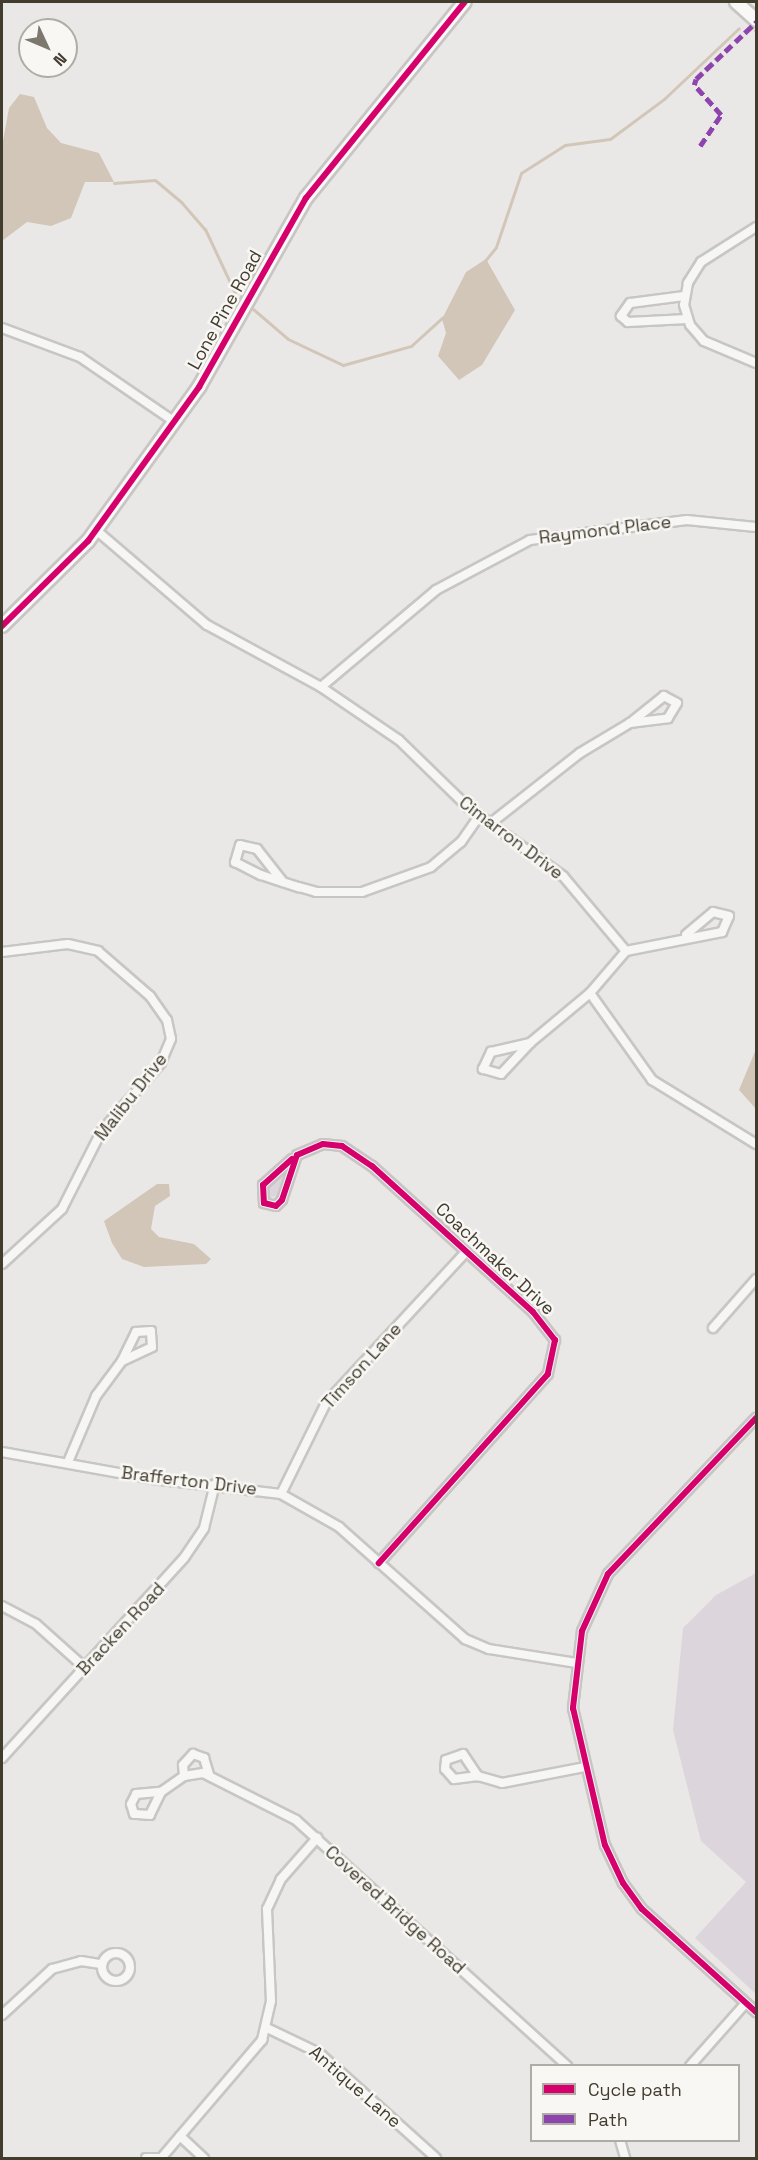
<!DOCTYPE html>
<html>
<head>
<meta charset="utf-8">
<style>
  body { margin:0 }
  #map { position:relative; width:758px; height:2160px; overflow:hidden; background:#eae8e6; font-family:"Space Grotesk",sans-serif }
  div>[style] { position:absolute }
  .green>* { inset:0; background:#dcd6dc }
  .water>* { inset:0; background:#d2c6b8 }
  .stream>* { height:3px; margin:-1.5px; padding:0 1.5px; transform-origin:1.5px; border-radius:1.5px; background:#d2c6b8 }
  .roads { filter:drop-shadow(2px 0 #c8c6c4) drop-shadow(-2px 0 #c8c6c4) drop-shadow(0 2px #c8c6c4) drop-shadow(0 -2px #c8c6c4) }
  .street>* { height:8px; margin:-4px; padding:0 4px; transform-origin:4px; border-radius:4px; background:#f6f6f5 }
  .street>.ring { margin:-4px; padding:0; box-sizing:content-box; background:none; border:8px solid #f6f6f5; border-radius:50% }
  .secondary>* { height:12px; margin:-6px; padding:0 6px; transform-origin:6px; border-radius:6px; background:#f8f8f7 }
  .quiet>* { height:4.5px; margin-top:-2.25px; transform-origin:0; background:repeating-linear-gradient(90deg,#8e44ad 0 9px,transparent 0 13.5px) }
  .cycleway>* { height:6px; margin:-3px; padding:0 3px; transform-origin:3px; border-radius:3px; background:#d6006c }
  span { translate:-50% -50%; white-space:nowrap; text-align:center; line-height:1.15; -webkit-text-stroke:5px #f8f7f4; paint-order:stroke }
  .street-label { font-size:18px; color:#423c2e }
  .frame { position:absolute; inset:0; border:3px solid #423c2e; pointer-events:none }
  .legend { position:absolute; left:530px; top:2064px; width:210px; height:78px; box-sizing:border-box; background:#f8f7f4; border:2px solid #afaca5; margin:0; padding:8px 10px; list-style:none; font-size:18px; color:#423c2e }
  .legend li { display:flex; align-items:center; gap:12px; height:30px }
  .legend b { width:30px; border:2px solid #afaca5 }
  .north { position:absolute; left:18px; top:18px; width:60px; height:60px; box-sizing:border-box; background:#f8f7f4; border:2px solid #afaca5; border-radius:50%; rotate:134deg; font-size:16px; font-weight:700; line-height:24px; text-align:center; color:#423c2e }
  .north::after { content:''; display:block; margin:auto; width:21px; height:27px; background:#7d786e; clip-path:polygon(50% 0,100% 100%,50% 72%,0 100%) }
</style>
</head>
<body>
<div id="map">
  <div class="green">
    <i style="clip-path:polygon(284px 1169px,280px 1194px,268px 1199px,268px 1184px)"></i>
    <i style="clip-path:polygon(756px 1573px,756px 1994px,695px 1938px,746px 1882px,701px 1841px,673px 1730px,683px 1628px,716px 1595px)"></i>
  </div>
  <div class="water">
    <i style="clip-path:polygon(20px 94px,34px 97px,47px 128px,61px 143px,99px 153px,114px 182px,85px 182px,71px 218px,51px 226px,27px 222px,2px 241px,2px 146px,9px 108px)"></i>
    <i style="clip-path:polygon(486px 259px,515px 310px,482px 365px,459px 380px,438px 356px,446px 333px,442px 319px,466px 272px)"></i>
    <i style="clip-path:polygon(756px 1049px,756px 1109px,739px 1090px)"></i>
    <i style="clip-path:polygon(157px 1184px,169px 1184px,170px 1196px,155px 1206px,151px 1229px,159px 1237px,194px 1244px,211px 1259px,206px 1264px,144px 1267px,122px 1259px,112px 1243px,104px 1221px)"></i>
  </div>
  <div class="stream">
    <i style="left:755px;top:30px;width:1px;rotate:45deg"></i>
    <i style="left:114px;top:183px;width:41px;rotate:-4.2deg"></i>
    <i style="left:155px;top:180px;width:35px;rotate:40deg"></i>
    <i style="left:182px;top:203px;width:35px;rotate:49deg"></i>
    <i style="left:205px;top:229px;width:71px;rotate:64.9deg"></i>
    <i style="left:484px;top:262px;width:19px;rotate:-51deg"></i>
    <i style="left:496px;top:247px;width:78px;rotate:-71.3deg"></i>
    <i style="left:521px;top:173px;width:52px;rotate:-32.5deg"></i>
    <i style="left:565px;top:145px;width:45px;rotate:-7.6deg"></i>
    <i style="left:610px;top:139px;width:67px;rotate:-36.5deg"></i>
    <i style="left:664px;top:99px;width:103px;rotate:-43.4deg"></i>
    <i style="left:253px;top:309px;width:46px;rotate:40.6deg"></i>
    <i style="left:288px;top:339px;width:61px;rotate:25.3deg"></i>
    <i style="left:343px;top:365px;width:71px;rotate:-15.6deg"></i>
    <i style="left:411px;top:346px;width:43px;rotate:-42.2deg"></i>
  </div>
  <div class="roads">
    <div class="street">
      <i style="left:756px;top:227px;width:65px;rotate:147.5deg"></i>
      <i style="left:701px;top:262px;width:25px;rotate:122deg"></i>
      <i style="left:688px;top:283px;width:22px;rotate:100deg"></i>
      <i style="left:684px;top:305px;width:21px;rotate:73deg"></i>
      <i style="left:690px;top:325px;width:21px;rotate:49deg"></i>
      <i style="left:704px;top:341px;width:56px;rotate:22.9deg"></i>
      <i style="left:684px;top:296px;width:54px;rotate:172.6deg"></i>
      <i style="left:630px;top:303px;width:16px;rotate:125deg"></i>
      <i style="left:621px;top:316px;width:9px;rotate:41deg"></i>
      <i style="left:628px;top:322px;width:59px;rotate:-2.9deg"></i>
      <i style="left:2px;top:328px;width:83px;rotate:20.4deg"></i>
      <i style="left:80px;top:357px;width:115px;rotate:34.4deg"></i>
      <i style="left:96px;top:530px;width:146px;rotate:40.6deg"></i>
      <i style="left:207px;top:625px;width:130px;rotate:28.5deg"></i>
      <i style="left:321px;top:687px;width:94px;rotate:34.2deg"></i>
      <i style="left:399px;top:740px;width:99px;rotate:44.2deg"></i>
      <i style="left:470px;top:809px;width:115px;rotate:35.8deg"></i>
      <i style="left:563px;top:876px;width:98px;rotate:50deg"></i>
      <i style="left:321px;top:687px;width:150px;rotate:-40.1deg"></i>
      <i style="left:436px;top:590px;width:106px;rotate:-28deg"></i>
      <i style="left:530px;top:540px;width:158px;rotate:-7.3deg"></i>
      <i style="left:687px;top:520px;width:69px;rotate:5.8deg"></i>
      <i style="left:491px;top:823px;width:113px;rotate:-38.2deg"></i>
      <i style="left:580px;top:753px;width:58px;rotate:-31deg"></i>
      <i style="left:630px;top:723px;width:38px;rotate:-7deg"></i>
      <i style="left:668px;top:718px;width:17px;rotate:-59deg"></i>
      <i style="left:677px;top:703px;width:15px;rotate:-152deg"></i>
      <i style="left:664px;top:696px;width:43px;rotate:141.5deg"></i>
      <i style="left:283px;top:882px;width:42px;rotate:-128.2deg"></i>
      <i style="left:257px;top:849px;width:17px;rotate:-167deg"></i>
      <i style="left:240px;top:845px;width:18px;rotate:106deg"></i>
      <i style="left:235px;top:862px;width:29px;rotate:27deg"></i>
      <i style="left:261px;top:875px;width:40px;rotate:18deg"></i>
      <i style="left:299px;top:887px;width:18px;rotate:16deg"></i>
      <i style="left:316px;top:892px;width:46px"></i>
      <i style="left:362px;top:892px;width:73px;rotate:-19.9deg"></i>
      <i style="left:431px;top:867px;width:39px;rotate:-40deg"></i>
      <i style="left:461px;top:842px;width:32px;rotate:-55deg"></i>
      <i style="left:626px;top:951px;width:98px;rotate:-11.2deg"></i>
      <i style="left:722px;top:932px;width:17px;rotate:-66deg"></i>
      <i style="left:729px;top:916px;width:16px;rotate:-166deg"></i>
      <i style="left:713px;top:912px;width:35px;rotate:140deg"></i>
      <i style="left:2px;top:952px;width:66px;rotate:-6.9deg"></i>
      <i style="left:68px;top:944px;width:31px;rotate:13deg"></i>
      <i style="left:98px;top:951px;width:69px;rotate:40.9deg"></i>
      <i style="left:150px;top:996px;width:29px;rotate:55deg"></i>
      <i style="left:167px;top:1020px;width:19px;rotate:78deg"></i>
      <i style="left:171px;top:1039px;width:26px;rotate:113deg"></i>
      <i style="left:161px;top:1063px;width:91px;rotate:131deg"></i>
      <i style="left:101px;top:1132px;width:86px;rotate:116.9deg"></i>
      <i style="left:62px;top:1209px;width:81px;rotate:137.5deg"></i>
      <i style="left:590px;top:993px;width:107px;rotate:54.5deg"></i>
      <i style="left:652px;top:1080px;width:122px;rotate:31.6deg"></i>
      <i style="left:530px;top:1043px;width:42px;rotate:133.1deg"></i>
      <i style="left:501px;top:1074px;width:19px;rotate:-164deg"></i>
      <i style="left:483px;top:1069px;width:19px;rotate:-65deg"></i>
      <i style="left:491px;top:1052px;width:40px;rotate:-13deg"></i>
      <i style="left:530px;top:1043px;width:78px;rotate:-39.8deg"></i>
      <i style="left:590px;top:993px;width:55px;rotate:-49.4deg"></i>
      <i style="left:292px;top:1159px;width:39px;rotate:138deg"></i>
      <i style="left:263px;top:1185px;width:18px;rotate:87deg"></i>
      <i style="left:264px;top:1203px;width:12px;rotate:14deg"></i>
      <i style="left:276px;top:1206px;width:8px;rotate:-45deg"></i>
      <i style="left:282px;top:1200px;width:47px;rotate:-71.6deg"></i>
      <i style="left:297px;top:1155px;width:28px;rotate:-23deg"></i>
      <i style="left:323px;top:1144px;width:19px;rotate:6deg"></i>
      <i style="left:342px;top:1146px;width:36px;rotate:34deg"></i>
      <i style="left:372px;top:1166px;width:217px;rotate:42.2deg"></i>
      <i style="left:533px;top:1312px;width:36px;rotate:52deg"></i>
      <i style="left:555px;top:1340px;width:35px;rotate:102deg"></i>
      <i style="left:548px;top:1374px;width:254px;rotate:131.8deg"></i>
      <i style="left:713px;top:1328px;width:65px;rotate:-48.7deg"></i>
      <i style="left:756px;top:1418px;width:215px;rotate:133.5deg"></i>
      <i style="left:608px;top:1574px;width:63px;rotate:114.5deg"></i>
      <i style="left:582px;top:1631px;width:78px;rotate:96.7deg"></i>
      <i style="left:573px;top:1708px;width:141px;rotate:76.9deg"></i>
      <i style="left:605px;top:1845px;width:42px;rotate:64.7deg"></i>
      <i style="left:623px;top:1883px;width:32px;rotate:54deg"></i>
      <i style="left:642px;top:1909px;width:154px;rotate:42.1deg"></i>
      <i style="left:2px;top:1452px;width:152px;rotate:10.2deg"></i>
      <i style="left:152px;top:1479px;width:130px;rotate:6.6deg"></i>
      <i style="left:281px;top:1494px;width:67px;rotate:29.6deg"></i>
      <i style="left:339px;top:1527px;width:169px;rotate:41.6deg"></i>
      <i style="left:465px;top:1639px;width:26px;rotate:23deg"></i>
      <i style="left:489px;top:1649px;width:88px;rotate:9.1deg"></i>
      <i style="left:68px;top:1462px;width:72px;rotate:-67deg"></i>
      <i style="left:96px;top:1396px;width:44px;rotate:-53.4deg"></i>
      <i style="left:122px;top:1361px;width:33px;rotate:-25deg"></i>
      <i style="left:152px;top:1347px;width:16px;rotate:-94deg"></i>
      <i style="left:151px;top:1331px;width:15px;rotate:176deg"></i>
      <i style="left:136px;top:1332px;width:32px;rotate:116deg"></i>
      <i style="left:281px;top:1494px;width:102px;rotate:-63.7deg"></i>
      <i style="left:326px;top:1403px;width:206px;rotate:-47.2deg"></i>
      <i style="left:2px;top:1606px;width:38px;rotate:28deg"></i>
      <i style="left:36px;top:1624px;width:66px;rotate:41.9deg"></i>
      <i style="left:2px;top:1758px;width:270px;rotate:-47.7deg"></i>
      <i style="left:184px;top:1558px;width:36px;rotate:-56deg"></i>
      <i style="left:204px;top:1528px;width:45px;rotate:-76deg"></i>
      <i style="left:184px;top:1776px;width:11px;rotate:-95deg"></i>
      <i style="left:183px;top:1765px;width:15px;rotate:-48deg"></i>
      <i style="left:193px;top:1754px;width:12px;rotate:20deg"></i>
      <i style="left:204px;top:1758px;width:17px;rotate:73deg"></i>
      <i style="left:478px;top:1776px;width:24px;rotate:173deg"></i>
      <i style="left:454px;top:1779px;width:13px;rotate:-132deg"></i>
      <i style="left:445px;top:1769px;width:9px;rotate:-84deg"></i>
      <i style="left:446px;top:1760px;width:18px;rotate:-19deg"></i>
      <i style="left:463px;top:1754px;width:27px;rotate:56deg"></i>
      <i style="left:478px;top:1776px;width:25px;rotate:16deg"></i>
      <i style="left:502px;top:1783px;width:85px;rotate:-10.9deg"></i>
      <i style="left:161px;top:1792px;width:25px;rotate:116deg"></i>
      <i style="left:150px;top:1815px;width:16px;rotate:-176deg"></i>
      <i style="left:134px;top:1814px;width:10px;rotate:-107deg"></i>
      <i style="left:131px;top:1804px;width:11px;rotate:-63deg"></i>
      <i style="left:136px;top:1794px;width:25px;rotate:-5deg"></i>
      <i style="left:161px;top:1792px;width:28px;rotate:-35deg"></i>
      <i style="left:184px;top:1776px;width:19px;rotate:-9deg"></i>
      <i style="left:203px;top:1773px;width:104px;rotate:26.8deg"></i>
      <i style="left:296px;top:1820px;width:366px;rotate:42.2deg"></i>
      <i class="ring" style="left:102px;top:1953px;width:20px;height:20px"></i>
      <i style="left:2px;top:2015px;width:68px;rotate:-42.6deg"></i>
      <i style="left:52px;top:1969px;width:30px;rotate:-15deg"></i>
      <i style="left:81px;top:1961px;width:20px;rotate:9deg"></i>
      <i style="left:267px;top:2028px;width:58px;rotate:25.7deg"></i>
      <i style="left:319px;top:2053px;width:157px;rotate:41.9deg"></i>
      <i style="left:690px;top:2066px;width:84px;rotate:-48.4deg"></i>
      <i style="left:180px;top:2136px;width:33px;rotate:43deg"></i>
      <i style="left:620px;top:2140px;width:19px;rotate:74deg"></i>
      <i style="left:163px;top:2156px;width:153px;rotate:-49.5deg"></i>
      <i style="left:262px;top:2040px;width:40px;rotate:-77deg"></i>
      <i style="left:271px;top:2001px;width:92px;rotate:-92.5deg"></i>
      <i style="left:267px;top:1909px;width:33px;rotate:-65deg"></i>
      <i style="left:281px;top:1879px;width:55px;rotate:-48.7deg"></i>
      <i style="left:146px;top:2158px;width:16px"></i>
    </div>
    <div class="secondary">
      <i style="left:736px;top:2px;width:27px;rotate:42deg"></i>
      <i style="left:2px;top:626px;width:121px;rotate:-44.7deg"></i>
      <i style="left:88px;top:541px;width:190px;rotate:-54.2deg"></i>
      <i style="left:199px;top:387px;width:217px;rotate:-60.5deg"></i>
      <i style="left:306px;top:198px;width:252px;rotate:-51deg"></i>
    </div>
  </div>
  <div class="quiet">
    <i style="left:700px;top:146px;width:37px;rotate:-56deg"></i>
    <i style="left:721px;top:115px;width:40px;rotate:-132deg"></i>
    <i style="left:694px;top:85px;width:6px;rotate:-72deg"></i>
    <i style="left:696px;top:79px;width:83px;rotate:-43.5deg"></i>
  </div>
  <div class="cycleway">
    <i style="left:2px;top:626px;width:121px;rotate:-44.7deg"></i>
    <i style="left:88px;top:541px;width:190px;rotate:-54.2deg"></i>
    <i style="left:199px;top:387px;width:217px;rotate:-60.5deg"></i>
    <i style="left:306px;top:198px;width:252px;rotate:-51deg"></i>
    <i style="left:292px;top:1159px;width:39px;rotate:138deg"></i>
    <i style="left:263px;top:1185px;width:18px;rotate:87deg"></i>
    <i style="left:264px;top:1203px;width:12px;rotate:14deg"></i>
    <i style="left:276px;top:1206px;width:8px;rotate:-45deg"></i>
    <i style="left:282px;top:1200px;width:47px;rotate:-71.6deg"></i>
    <i style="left:297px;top:1155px;width:28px;rotate:-23deg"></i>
    <i style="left:323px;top:1144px;width:19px;rotate:6deg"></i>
    <i style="left:342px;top:1146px;width:36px;rotate:34deg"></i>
    <i style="left:372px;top:1166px;width:217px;rotate:42.2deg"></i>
    <i style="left:533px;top:1312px;width:36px;rotate:52deg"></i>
    <i style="left:555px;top:1340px;width:35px;rotate:102deg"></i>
    <i style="left:548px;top:1374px;width:254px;rotate:131.8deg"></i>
    <i style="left:756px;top:1418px;width:215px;rotate:133.5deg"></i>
    <i style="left:608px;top:1574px;width:63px;rotate:114.5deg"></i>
    <i style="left:582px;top:1631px;width:78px;rotate:96.7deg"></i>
    <i style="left:573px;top:1708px;width:141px;rotate:76.9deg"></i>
    <i style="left:605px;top:1845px;width:42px;rotate:64.7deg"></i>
    <i style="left:623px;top:1883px;width:32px;rotate:54deg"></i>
    <i style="left:642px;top:1909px;width:154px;rotate:42.1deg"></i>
  </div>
  <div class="street-label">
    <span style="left:225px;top:310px;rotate:-61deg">Lone Pine Road</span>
    <span style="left:605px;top:530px;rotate:-7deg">Raymond Place</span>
    <span style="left:511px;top:838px;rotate:37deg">Cimarron Drive</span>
    <span style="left:131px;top:1097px;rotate:-52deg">Malibu Drive</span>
    <span style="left:495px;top:1259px;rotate:43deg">Coachmaker Drive</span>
    <span style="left:362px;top:1366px;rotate:-48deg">Timson Lane</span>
    <span style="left:189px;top:1481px;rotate:7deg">Brafferton Drive</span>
    <span style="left:121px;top:1629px;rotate:-47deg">Bracken Road</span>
    <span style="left:395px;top:1910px;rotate:42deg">Covered Bridge Road</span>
    <span style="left:355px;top:2087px;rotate:41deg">Antique Lane</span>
  </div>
  <div class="frame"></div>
  <ul class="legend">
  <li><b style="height:8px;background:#d6006c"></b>Cycle path</li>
  <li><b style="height:8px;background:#8e44ad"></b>Path</li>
  </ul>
  <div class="north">N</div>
</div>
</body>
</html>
